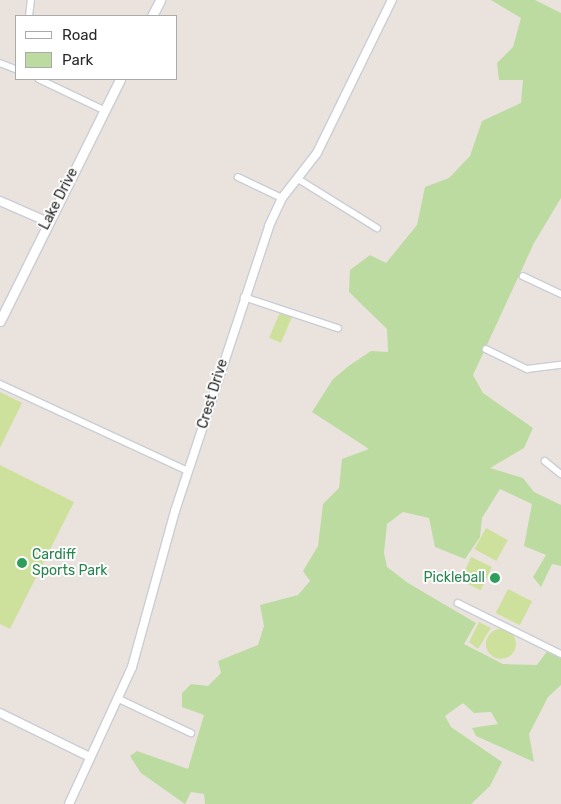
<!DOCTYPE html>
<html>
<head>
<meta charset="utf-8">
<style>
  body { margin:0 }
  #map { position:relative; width:561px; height:804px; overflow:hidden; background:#eae3dd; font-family:Rubik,sans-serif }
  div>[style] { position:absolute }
  .green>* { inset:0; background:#bcdba0 }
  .pitch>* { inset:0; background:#cee19c; transform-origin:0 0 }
  .round { border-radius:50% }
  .roads { filter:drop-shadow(1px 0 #c9cdd6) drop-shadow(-1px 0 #c9cdd6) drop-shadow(0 1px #c9cdd6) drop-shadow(0 -1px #c9cdd6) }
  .minor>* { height:5.5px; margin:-2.75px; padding:0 2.75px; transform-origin:2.75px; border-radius:2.75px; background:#fff }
  .tertiary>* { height:8px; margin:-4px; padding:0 4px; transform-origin:4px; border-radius:4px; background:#fff }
  .secondary>* { height:9px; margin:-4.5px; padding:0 4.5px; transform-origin:4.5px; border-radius:4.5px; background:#fff }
  .dots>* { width:14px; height:14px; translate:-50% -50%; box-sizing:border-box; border:2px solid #fff; border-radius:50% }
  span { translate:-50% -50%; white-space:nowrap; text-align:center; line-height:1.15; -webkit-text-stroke:4px #fff; paint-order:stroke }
  .street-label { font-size:14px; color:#2a2a2a }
  .leisure-label { font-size:14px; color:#27864d }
  .left { translate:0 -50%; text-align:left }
  .right { translate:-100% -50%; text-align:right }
  .legend { position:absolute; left:15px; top:15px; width:162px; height:65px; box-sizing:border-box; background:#fff; border:1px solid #aaa; margin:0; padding:6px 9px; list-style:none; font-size:15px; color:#2a2a2a }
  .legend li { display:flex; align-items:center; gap:10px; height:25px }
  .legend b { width:25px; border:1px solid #aaa }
</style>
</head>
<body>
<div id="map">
  <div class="green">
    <i style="clip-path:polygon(491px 0,535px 0,561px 13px,561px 198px,534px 243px,473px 375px,483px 393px,533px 428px,524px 448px,490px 468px,523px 478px,534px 492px,561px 505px,561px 566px,552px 564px,541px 587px,533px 577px,546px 555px,524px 546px,532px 504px,500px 489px,482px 518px,480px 537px,465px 559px,435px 547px,429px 518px,403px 512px,387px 524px,384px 553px,387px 567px,408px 583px,476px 623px,464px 644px,503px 664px,537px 665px,548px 650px,561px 658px,561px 685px,548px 697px,529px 734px,534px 762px,476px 736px,472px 728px,498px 724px,491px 712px,474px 713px,463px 703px,445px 716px,451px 727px,502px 762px,490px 786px,471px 804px,205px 804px,204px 794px,191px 792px,185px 804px,141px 773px,130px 756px,137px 751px,188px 769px,204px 715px,182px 707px,182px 693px,191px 684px,208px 686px,221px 673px,218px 661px,258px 645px,264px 626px,260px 605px,298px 595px,310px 581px,303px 571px,318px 546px,323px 504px,339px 488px,342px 459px,369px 449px,312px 412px,333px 379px,350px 365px,371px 351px,388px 352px,387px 329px,349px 292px,350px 270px,370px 255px,386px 263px,417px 225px,425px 187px,449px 178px,470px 156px,482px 121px,521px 103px,523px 80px,499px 80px,497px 63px,513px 47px,521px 18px)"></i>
  </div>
  <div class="pitch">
    <i style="left:280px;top:312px;width:13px;height:28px;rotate:23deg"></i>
    <i style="clip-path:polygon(0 392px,22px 403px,0 448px)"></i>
    <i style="clip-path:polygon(0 465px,74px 502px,10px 629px,0 624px)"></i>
    <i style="left:486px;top:528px;width:25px;height:24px;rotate:29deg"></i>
    <i style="left:471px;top:557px;width:23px;height:26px;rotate:25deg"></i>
    <i style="left:508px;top:589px;width:27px;height:27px;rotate:27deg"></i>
    <i style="clip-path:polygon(479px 622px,491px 628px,478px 649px,469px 642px)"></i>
    <i class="round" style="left:486px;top:629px;width:30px;height:30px"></i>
  </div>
  <div class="roads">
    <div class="minor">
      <i style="left:29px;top:16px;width:16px;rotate:-83deg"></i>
      <i style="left:0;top:63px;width:17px;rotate:21deg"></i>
      <i style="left:39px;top:79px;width:72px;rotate:25.5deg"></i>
      <i style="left:238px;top:177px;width:49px;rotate:25.5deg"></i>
      <i style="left:300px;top:180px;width:91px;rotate:31.9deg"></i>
      <i style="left:523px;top:276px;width:42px;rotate:25.3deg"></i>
      <i style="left:244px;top:297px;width:99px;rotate:18.3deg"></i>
      <i style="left:486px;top:349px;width:46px;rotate:26deg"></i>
      <i style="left:527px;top:369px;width:34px;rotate:-7deg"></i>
      <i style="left:0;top:384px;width:207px;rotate:24.8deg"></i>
      <i style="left:545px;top:461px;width:21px;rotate:39deg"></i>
      <i style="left:458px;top:603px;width:115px;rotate:26.3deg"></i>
      <i style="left:117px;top:698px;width:82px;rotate:25.3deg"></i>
    </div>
    <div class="tertiary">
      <i style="left:0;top:201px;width:52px;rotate:23.6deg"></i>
      <i style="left:0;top:713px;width:100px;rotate:26.1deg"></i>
      <i style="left:69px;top:804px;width:151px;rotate:-65.3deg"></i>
      <i style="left:132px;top:667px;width:162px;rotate:-74.6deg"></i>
      <i style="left:175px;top:511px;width:300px;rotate:-71.7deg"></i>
      <i style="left:269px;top:226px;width:31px;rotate:-65deg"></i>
      <i style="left:282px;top:198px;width:57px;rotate:-52.1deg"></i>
      <i style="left:317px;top:153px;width:170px;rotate:-63.9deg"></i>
    </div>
    <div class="secondary">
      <i style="left:152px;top:16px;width:18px;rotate:-63deg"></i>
      <i style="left:0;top:321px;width:270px;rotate:-63.6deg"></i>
    </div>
  </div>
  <div class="dots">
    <i style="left:22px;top:563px;background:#2e9e5b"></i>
    <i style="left:495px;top:578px;background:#2e9e5b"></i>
  </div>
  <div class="street-label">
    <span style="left:59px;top:199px;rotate:-63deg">Lake Drive</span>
    <span style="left:213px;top:394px;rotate:-73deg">Crest Drive</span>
  </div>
  <div class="leisure-label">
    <span class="left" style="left:32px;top:563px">Cardiff<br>Sports Park</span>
    <span class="right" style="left:485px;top:578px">Pickleball</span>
  </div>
  <ul class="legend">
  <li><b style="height:6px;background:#fff"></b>Road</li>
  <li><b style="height:14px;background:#bcdba0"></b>Park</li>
  </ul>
</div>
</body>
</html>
